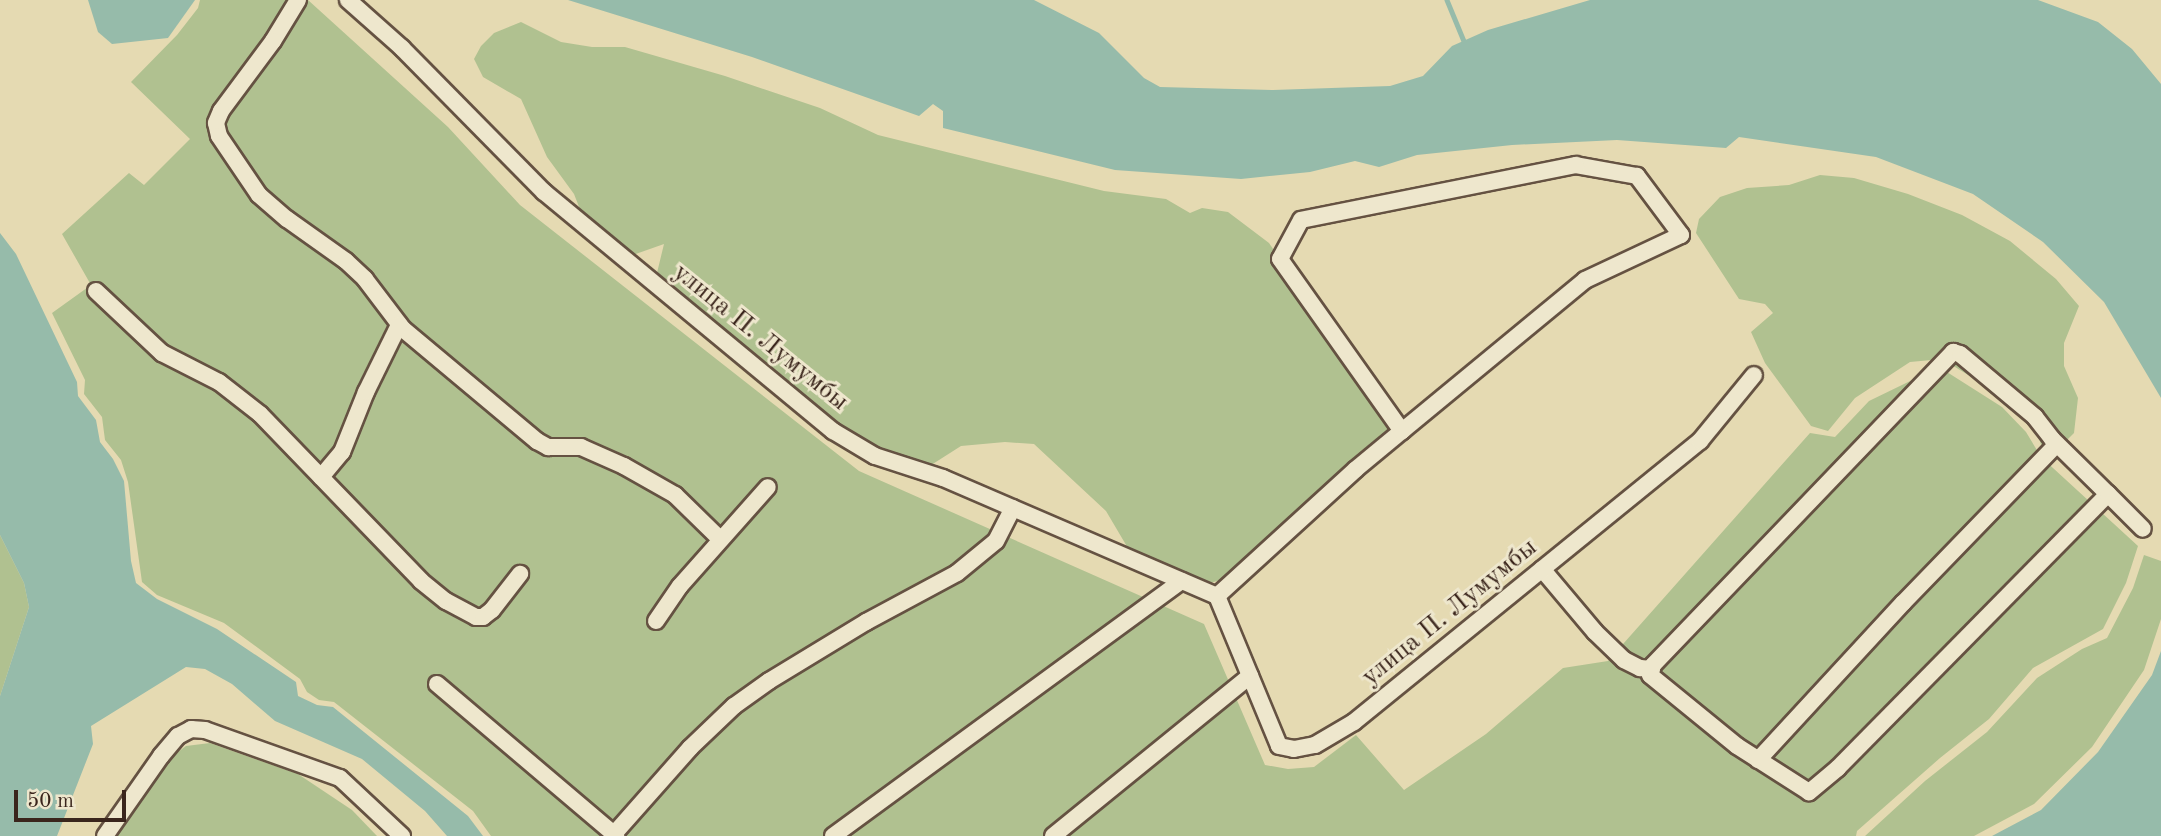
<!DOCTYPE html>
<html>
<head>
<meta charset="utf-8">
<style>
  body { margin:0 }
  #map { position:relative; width:2161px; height:836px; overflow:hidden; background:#e5dab2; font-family:"Old Standard TT",serif }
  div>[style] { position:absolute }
  .green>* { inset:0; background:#b0c190 }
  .water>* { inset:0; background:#96bbaa }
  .stream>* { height:4.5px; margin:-2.25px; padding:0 2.25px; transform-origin:2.25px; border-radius:2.25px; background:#96bbaa }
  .roads { filter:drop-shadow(2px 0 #655242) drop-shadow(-2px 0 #655242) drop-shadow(0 2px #655242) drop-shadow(0 -2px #655242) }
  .street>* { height:16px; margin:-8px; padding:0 8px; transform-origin:8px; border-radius:8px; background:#eee7cd }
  span { translate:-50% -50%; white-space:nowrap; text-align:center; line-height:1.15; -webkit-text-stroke:6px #eee7cd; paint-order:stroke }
  .street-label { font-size:26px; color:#3a251c }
  .scale { position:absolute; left:14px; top:790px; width:112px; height:32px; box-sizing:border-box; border:4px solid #3a251c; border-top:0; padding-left:9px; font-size:21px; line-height:24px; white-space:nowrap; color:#3a251c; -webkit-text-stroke:5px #eee7cd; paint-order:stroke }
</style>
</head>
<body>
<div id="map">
  <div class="green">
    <i style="clip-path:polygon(200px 0,308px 0,448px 127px,520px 205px,859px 471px,1204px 624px,1265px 765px,1288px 769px,1314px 767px,1356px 735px,1404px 790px,1486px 734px,1563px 668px,1608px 661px,1810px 433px,1835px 437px,1869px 401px,1939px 367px,2002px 407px,2026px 432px,2041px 457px,2138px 546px,2126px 583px,2103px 629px,2033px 668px,1989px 719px,1940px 758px,1857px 831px,1856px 836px,491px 836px,473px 811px,334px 702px,319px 700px,307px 692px,300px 679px,224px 623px,157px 595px,142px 582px,128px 482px,121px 460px,105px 440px,102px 417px,84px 394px,85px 380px,52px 313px,91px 285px,62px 234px,129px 173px,144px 185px,190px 139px,131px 82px,177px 35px,198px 8px)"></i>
    <i style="clip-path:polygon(521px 22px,561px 42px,592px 47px,625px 47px,725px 76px,820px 108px,878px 135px,1104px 191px,1166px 199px,1190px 213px,1202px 208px,1228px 212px,1269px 243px,1394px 426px,1224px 579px,1203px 585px,1132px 555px,1106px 511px,1034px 444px,1005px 442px,961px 446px,928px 467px,878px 452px,835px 427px,656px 277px,664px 244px,630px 256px,583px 217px,574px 194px,547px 157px,521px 99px,483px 77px,474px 59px,481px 46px,494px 33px)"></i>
    <i style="clip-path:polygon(1820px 175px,1854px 178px,1908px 194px,1962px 215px,2010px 241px,2056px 279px,2079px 306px,2064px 343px,2064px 366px,2078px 398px,2074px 433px,2055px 452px,2044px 454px,2037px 432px,2009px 400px,1942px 359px,1910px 362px,1855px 398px,1828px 431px,1811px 426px,1765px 363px,1751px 332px,1773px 313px,1765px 304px,1739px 299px,1696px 233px,1699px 219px,1720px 197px,1747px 188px,1789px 185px)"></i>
    <i style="clip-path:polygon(0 535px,24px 583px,29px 607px,0 696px)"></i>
    <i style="clip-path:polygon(2144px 555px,2161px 561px,2161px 619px,2144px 670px,2092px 747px,2034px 804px,1974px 836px,1865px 836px,1925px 781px,1987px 732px,2037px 678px,2082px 649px,2107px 638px,2133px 588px)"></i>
    <i style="clip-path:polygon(210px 743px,298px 774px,352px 810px,377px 836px,110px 836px,150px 773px,186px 746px)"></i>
  </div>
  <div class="water">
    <i style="clip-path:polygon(88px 0,195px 0,168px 38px,112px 44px,98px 32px)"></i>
    <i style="clip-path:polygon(568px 0,1034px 0,1099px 33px,1144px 78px,1160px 87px,1273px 90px,1390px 86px,1423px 76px,1452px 46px,1488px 30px,1590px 0,2038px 0,2098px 22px,2132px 49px,2161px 84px,2161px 398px,2104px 302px,2043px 242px,1973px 194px,1876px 157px,1739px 137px,1726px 148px,1617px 140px,1512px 145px,1417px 155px,1379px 167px,1355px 161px,1310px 172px,1241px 179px,1115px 170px,943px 128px,943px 111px,933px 104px,919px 116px,752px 57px)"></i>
    <i style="clip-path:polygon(0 233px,16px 254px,77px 382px,78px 396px,96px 420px,100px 442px,113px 459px,124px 481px,131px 561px,136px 583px,157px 599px,217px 629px,296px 682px,298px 696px,317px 705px,333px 707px,468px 816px,483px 836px,447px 836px,425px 811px,362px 759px,275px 721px,232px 684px,205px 669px,186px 667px,91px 726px,93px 744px,57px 836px,0 836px,0 696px,29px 607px,24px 583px,0 535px)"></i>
    <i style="clip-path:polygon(2161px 651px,2161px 836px,1992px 836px,2041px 810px,2098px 752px,2152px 675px)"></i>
  </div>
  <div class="stream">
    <i style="left:1447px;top:0;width:44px;rotate:67.5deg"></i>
  </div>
  <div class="roads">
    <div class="street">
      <i style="left:298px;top:0;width:48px;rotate:121.4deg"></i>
      <i style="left:273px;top:41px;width:87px;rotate:126.6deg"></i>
      <i style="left:221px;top:111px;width:13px;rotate:113deg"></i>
      <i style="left:216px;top:123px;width:13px;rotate:77deg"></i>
      <i style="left:219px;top:136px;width:71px;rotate:55.9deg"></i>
      <i style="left:259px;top:195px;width:37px;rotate:41deg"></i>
      <i style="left:287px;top:219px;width:72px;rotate:35.4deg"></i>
      <i style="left:346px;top:261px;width:26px;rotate:43deg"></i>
      <i style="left:365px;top:279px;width:63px;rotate:52.8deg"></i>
      <i style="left:403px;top:329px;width:175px;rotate:39.9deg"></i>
      <i style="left:537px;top:441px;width:13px;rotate:29deg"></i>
      <i style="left:548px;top:447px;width:33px"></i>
      <i style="left:581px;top:447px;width:47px;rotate:23.8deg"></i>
      <i style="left:624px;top:466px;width:59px;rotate:29.6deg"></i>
      <i style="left:675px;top:495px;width:63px;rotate:44.4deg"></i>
      <i style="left:348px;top:0;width:72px;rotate:41.6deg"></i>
      <i style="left:402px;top:48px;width:202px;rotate:45.4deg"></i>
      <i style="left:544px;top:192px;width:375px;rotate:39.6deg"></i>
      <i style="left:833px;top:431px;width:49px;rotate:30.8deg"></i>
      <i style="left:875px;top:456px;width:71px;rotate:17.9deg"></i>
      <i style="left:943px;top:478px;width:298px;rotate:23.3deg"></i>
      <i style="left:1217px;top:596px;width:188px;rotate:-42.4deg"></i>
      <i style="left:1356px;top:469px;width:60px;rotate:-39.6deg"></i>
      <i style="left:1402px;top:431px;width:237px;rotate:-39.5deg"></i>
      <i style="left:1585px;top:280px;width:106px;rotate:-25.1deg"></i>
      <i style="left:1681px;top:235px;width:74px;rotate:-126.7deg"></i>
      <i style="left:1637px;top:176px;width:62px;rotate:-169.8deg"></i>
      <i style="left:1576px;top:165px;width:280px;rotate:168.7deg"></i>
      <i style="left:1301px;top:220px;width:44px;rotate:118.3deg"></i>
      <i style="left:1280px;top:259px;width:211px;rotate:54.7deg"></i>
      <i style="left:96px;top:291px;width:91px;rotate:43.2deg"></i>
      <i style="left:162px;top:353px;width:64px;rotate:27deg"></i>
      <i style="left:219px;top:382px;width:52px;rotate:38deg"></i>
      <i style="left:260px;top:414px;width:232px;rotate:46deg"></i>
      <i style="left:421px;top:581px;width:32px;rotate:39deg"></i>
      <i style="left:446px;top:601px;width:34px;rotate:28deg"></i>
      <i style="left:476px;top:617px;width:7px"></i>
      <i style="left:483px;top:617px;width:11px;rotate:-38deg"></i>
      <i style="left:492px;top:610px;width:46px;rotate:-52.1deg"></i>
      <i style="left:321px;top:477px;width:33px;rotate:-50deg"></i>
      <i style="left:342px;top:452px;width:65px;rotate:-68.2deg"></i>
      <i style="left:366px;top:392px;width:75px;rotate:-63.8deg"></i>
      <i style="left:2108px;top:494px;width:385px;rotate:134.6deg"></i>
      <i style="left:1838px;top:768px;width:38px;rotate:140deg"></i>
      <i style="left:1809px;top:792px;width:85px;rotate:-147.4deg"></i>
      <i style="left:1737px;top:746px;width:112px;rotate:-140.8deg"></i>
      <i style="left:1650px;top:675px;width:10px;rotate:-73deg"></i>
      <i style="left:1653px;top:665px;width:434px;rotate:-46.2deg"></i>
      <i style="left:1953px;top:352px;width:7px;rotate:16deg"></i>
      <i style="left:1960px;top:354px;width:98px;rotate:40deg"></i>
      <i style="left:2035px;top:417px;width:28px;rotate:52deg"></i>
      <i style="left:2052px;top:439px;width:78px;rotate:44.5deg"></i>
      <i style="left:2108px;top:494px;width:49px;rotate:45deg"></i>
      <i style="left:1542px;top:569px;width:82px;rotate:49.9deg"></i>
      <i style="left:1595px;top:632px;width:40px;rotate:44deg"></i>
      <i style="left:1624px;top:660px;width:18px;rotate:27deg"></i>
      <i style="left:1640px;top:668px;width:12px;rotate:5deg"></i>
      <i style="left:1217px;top:596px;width:162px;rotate:67.5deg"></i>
      <i style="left:1279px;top:746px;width:15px;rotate:11deg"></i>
      <i style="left:1294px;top:749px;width:21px;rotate:-11deg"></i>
      <i style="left:1315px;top:745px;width:45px;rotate:-30.5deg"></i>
      <i style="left:1354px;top:722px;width:446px;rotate:-39.1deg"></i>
      <i style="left:1700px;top:441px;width:85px;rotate:-50.7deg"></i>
      <i style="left:656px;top:621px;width:42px;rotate:-55.6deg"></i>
      <i style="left:680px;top:586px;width:132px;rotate:-48.4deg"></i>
      <i style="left:437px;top:684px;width:235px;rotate:40.3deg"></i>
      <i style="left:1758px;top:760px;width:214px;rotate:-47.3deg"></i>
      <i style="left:1903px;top:603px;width:221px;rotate:-45.9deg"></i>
      <i style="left:614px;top:834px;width:115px;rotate:-48.5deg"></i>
      <i style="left:690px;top:748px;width:61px;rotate:-43.7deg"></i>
      <i style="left:734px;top:706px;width:43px;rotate:-35.5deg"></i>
      <i style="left:769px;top:681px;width:114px;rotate:-31.3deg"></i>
      <i style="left:866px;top:622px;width:103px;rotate:-28.3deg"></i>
      <i style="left:957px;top:573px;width:50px;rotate:-39.4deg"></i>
      <i style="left:996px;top:541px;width:37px;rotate:-63deg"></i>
      <i style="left:105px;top:836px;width:98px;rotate:-55deg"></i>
      <i style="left:161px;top:756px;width:26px;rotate:-50deg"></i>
      <i style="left:178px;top:736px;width:15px;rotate:-28deg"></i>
      <i style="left:191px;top:729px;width:14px;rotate:4deg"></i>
      <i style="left:205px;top:730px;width:143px;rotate:19.6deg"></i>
      <i style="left:340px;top:778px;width:85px;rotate:43.1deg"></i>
      <i style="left:833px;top:836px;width:432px;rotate:-36.2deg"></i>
      <i style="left:1053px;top:836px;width:254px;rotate:-39.1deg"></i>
    </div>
  </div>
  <div class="street-label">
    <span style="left:760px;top:338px;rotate:39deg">улица П. Лумумбы</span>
    <span style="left:1450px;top:613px;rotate:-39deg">улица П. Лумумбы</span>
  </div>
  <div class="scale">50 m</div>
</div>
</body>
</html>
